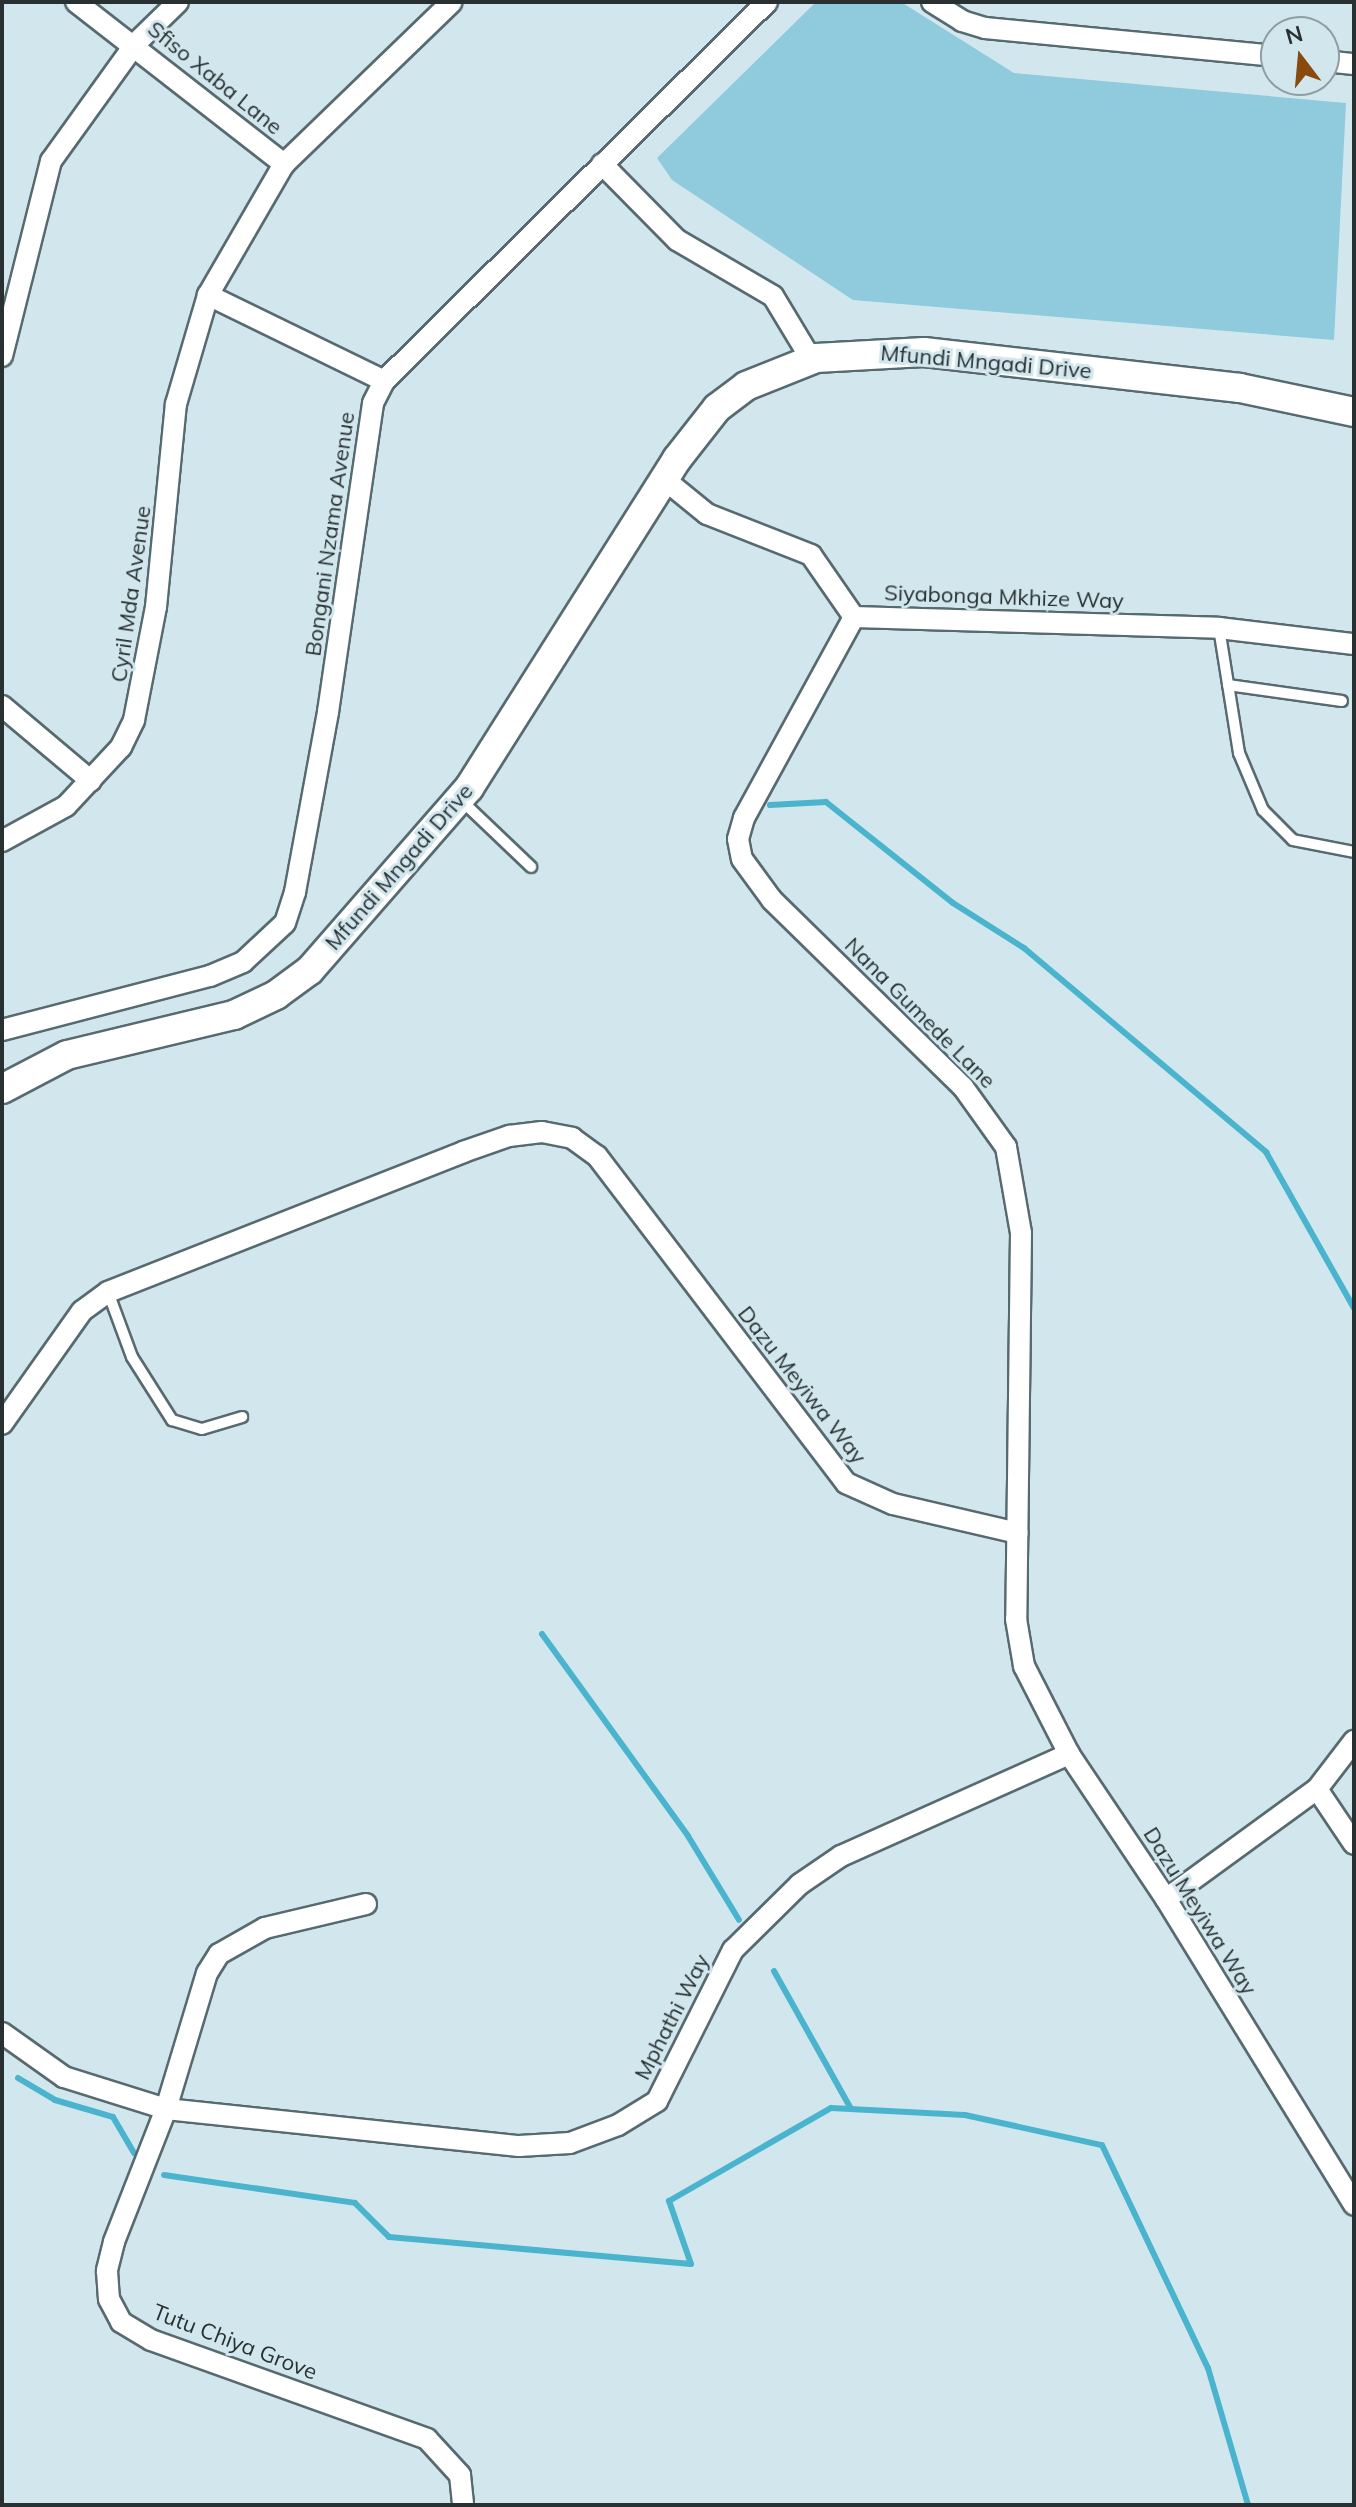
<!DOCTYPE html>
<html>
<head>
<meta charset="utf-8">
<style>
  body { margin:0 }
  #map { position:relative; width:1356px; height:2507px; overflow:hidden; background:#d2e7ed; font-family:Mulish,sans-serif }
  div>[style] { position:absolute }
  .green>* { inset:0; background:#8fcbdc }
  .stream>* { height:6px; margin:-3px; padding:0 3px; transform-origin:3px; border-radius:3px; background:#4ab4ce }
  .roads { filter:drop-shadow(2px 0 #576a6f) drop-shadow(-2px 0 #576a6f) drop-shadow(0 2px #576a6f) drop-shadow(0 -2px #576a6f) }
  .lane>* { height:10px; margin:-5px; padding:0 5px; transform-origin:5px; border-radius:5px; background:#fff }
  .street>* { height:20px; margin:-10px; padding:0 10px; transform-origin:10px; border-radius:10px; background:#fff }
  .secondary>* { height:28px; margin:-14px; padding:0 14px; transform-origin:14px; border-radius:14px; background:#fff }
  span { translate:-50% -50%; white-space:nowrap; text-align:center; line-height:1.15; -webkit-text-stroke:6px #d2e7ed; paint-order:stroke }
  .street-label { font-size:22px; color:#283032 }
  .frame { position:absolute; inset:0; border:4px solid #283032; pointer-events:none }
  .north { position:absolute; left:1260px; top:16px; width:80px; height:80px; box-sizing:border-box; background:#d2e7ed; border:2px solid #8e9ea2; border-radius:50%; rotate:344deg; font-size:22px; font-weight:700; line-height:32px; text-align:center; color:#283032 }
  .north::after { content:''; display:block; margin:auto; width:28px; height:36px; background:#884a0d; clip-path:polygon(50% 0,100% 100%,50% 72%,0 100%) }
</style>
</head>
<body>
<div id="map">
  <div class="green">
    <i style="clip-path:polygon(816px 2px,901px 2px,1014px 73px,1346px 103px,1334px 340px,853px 300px,672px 180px,657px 158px)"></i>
  </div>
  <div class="stream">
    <i style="left:770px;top:805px;width:56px;rotate:-3.1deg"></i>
    <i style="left:826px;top:802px;width:162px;rotate:38.5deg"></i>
    <i style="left:953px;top:903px;width:84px;rotate:32.4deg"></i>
    <i style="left:1024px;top:948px;width:317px;rotate:40.1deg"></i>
    <i style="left:1266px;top:1152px;width:179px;rotate:60.6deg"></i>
    <i style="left:542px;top:1634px;width:249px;rotate:54.1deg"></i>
    <i style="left:688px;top:1836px;width:98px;rotate:58.7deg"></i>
    <i style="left:774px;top:1971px;width:158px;rotate:60.8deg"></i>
    <i style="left:18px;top:2078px;width:43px;rotate:30.7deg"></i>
    <i style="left:55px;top:2100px;width:60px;rotate:16.3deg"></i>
    <i style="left:113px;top:2117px;width:42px;rotate:59.7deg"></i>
    <i style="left:164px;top:2175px;width:193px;rotate:8.3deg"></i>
    <i style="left:355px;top:2203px;width:48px;rotate:45deg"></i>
    <i style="left:389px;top:2237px;width:303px;rotate:5.1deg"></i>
    <i style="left:691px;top:2264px;width:67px;rotate:-109.2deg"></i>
    <i style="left:669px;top:2201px;width:187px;rotate:-29.9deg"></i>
    <i style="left:831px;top:2108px;width:134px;rotate:3deg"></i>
    <i style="left:965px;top:2115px;width:140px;rotate:12.4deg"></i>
    <i style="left:1102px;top:2145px;width:247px;rotate:64.6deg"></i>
    <i style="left:1208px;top:2368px;width:143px;rotate:73.7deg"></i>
  </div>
  <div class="roads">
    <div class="lane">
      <i style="left:1219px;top:628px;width:127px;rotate:80.9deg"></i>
      <i style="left:1239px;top:753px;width:62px;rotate:67.2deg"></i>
      <i style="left:1263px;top:810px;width:42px;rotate:45deg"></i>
      <i style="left:1293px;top:840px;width:62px;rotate:11.1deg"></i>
      <i style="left:1228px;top:685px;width:115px;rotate:8deg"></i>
      <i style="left:461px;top:800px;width:97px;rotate:43.7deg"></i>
      <i style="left:108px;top:1292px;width:69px;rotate:69.7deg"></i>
      <i style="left:132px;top:1357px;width:75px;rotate:57.6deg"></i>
      <i style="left:172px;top:1420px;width:31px;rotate:17deg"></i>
      <i style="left:202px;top:1429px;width:42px;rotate:-16.7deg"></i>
    </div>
    <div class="street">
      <i style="left:76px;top:2px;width:264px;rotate:37.9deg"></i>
      <i style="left:932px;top:2px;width:36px;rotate:32deg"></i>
      <i style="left:962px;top:21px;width:24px;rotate:17deg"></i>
      <i style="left:985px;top:28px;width:292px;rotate:5.5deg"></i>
      <i style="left:1324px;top:61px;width:30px;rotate:6deg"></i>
      <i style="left:602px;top:164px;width:107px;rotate:45.4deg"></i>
      <i style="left:677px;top:240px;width:111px;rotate:30.3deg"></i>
      <i style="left:773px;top:296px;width:74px;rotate:58.9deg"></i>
      <i style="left:208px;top:295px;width:196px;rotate:26deg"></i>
      <i style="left:2px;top:356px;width:201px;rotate:-75.9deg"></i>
      <i style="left:51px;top:161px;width:144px;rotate:-54.3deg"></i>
      <i style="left:135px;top:44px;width:60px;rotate:-44.3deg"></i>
      <i style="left:664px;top:479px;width:55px;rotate:39.1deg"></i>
      <i style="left:707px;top:514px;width:112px;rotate:21.5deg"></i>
      <i style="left:811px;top:555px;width:75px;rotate:55.3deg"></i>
      <i style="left:854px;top:617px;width:229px;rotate:118.7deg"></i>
      <i style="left:744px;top:818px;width:22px;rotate:106deg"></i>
      <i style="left:738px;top:839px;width:20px;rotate:79deg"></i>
      <i style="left:742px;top:859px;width:51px;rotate:53.8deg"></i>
      <i style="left:772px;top:900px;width:267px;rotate:44.4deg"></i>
      <i style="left:963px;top:1087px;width:74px;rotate:54.4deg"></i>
      <i style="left:1006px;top:1147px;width:87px;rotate:80.1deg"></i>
      <i style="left:1021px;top:1233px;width:386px;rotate:90.7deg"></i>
      <i style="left:1016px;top:1619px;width:48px;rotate:80.3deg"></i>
      <i style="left:1024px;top:1666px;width:99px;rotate:62.9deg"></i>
      <i style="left:1069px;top:1754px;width:174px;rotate:56.2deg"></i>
      <i style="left:1166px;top:1899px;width:359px;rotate:58.4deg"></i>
      <i style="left:854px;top:617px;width:365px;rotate:1.7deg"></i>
      <i style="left:1219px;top:628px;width:136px;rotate:6.8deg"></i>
      <i style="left:2px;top:706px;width:116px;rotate:40.1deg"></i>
      <i style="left:2px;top:841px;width:73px;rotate:-28.7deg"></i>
      <i style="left:66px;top:806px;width:81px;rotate:-47deg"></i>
      <i style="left:121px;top:747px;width:30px;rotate:-64deg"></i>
      <i style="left:134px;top:720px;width:115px;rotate:-79deg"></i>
      <i style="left:156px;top:607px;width:204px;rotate:-84.4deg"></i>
      <i style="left:176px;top:404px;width:114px;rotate:-73.6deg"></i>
      <i style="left:208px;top:295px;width:151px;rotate:-59.9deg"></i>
      <i style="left:284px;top:164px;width:233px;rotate:-44deg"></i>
      <i style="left:2px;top:1030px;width:215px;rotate:-14.6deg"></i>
      <i style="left:210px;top:976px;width:36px;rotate:-23deg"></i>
      <i style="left:243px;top:962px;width:57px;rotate:-42.9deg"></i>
      <i style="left:285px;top:923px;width:33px;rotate:-72deg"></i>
      <i style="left:295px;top:892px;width:183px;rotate:-79.6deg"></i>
      <i style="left:328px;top:712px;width:312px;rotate:-81.7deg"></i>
      <i style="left:373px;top:403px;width:25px;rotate:-63deg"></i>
      <i style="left:384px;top:381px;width:539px;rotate:-44.7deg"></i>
      <i style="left:2px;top:1424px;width:138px;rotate:-54.7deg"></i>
      <i style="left:82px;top:1311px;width:32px;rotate:-36deg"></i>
      <i style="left:108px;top:1292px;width:382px;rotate:-21.5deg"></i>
      <i style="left:463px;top:1152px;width:49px;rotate:-19.2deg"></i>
      <i style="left:509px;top:1136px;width:33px;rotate:-7deg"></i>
      <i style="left:542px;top:1132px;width:31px;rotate:11deg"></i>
      <i style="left:572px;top:1138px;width:31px;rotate:36deg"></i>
      <i style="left:597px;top:1156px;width:411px;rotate:52.7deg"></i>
      <i style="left:846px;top:1483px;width:51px;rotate:24.1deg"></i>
      <i style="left:893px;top:1504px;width:128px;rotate:13.1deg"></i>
      <i style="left:1317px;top:1789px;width:66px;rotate:56.1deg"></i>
      <i style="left:1166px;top:1899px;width:187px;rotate:-36.1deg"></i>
      <i style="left:1317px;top:1789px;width:61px;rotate:-52.4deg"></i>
      <i style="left:366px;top:1904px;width:104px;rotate:166.6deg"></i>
      <i style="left:265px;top:1928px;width:53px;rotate:150.5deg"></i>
      <i style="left:219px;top:1954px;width:22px;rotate:122deg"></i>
      <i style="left:207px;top:1973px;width:142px;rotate:106.8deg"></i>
      <i style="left:166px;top:2109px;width:143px;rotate:111.4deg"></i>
      <i style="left:114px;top:2242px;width:30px;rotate:104deg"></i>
      <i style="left:107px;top:2271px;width:28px;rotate:86deg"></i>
      <i style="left:109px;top:2299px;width:26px;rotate:62deg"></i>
      <i style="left:121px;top:2322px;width:35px;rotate:31deg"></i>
      <i style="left:151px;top:2340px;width:293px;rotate:19.7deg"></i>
      <i style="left:427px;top:2439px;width:49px;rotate:47.5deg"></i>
      <i style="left:460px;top:2475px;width:30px;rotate:84deg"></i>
      <i style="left:2px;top:2033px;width:76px;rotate:35.4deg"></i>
      <i style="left:64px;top:2077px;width:107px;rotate:17.4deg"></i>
      <i style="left:166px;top:2109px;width:355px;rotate:6deg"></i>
      <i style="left:519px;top:2146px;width:51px;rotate:-3.4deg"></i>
      <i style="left:570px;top:2143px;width:51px;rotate:-20.6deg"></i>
      <i style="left:618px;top:2125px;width:46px;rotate:-31.6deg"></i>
      <i style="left:657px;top:2101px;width:169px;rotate:-63.3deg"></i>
      <i style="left:733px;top:1950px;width:94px;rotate:-44.6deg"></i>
      <i style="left:800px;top:1884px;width:50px;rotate:-34.3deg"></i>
      <i style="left:841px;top:1856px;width:250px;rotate:-24.1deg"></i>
    </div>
    <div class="secondary">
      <i style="left:2px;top:1089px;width:73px;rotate:-27.6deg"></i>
      <i style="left:67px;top:1055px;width:172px;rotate:-13.5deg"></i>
      <i style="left:234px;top:1015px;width:47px;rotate:-25.5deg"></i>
      <i style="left:276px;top:995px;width:42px;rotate:-36.3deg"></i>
      <i style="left:310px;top:970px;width:242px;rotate:-48.9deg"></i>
      <i style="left:469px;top:788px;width:389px;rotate:-57.7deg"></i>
      <i style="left:677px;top:459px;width:65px;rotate:-51.9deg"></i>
      <i style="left:717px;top:408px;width:36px;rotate:-37deg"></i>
      <i style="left:746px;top:386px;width:75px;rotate:-21.8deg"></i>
      <i style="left:816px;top:358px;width:108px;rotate:-3.2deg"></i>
      <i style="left:924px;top:352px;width:318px;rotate:6.5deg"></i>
      <i style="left:1240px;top:388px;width:116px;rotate:11.9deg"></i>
    </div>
  </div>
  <div class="street-label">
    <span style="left:215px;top:78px;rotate:39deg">Sfiso Xaba Lane</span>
    <span style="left:986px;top:362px;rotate:5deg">Mfundi Mngadi Drive</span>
    <span style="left:330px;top:534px;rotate:-82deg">Bongani Nzama Avenue</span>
    <span style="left:131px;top:594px;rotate:-82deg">Cyril Mda Avenue</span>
    <span style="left:1004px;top:597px;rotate:2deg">Siyabonga Mkhize Way</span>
    <span style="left:399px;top:867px;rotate:-49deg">Mfundi Mngadi Drive</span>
    <span style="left:920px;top:1013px;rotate:45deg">Nana Gumede Lane</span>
    <span style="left:802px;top:1385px;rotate:52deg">Dazu Meyiwa Way</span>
    <span style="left:1200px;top:1911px;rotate:58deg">Dazu Meyiwa Way</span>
    <span style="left:672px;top:2017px;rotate:-63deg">Mphathi Way</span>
    <span style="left:235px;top:2342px;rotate:21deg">Tutu Chiya Grove</span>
  </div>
  <div class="frame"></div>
  <div class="north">N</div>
</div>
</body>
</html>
